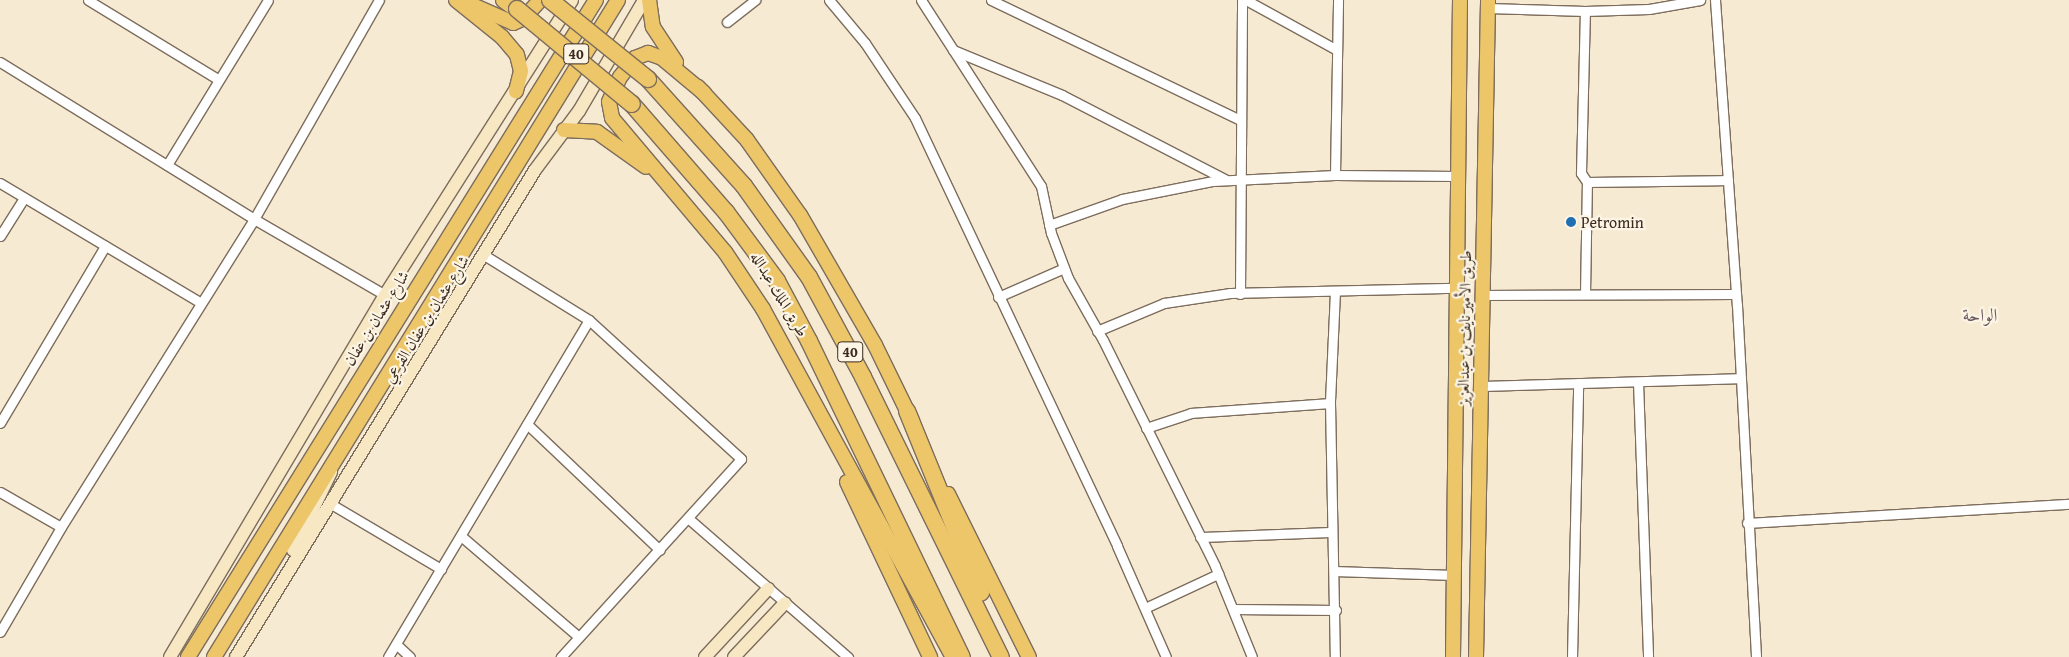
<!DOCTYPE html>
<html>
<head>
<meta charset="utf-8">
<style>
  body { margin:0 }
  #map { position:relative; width:2069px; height:657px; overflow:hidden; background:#f7ead3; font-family:"Gentium Book Plus",Amiri,serif }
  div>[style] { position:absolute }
  .roads { filter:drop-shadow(1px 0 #7d6d5d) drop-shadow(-1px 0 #7d6d5d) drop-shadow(0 1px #7d6d5d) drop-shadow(0 -1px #7d6d5d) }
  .street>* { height:9px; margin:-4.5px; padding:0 4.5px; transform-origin:4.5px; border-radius:4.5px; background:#fff }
  .secondary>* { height:12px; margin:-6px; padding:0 6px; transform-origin:6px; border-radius:6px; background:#f7e8c3 }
  .primary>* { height:14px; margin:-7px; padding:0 7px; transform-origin:7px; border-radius:7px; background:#ecc669 }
  .highway>* { height:16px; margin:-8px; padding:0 8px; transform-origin:8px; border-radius:8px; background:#ecc669 }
  .bridges { filter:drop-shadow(1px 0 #7d6d5d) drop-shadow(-1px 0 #7d6d5d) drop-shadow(0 1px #7d6d5d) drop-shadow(0 -1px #7d6d5d) }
  .highway-bridge>* { height:16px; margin:-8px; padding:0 8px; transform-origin:8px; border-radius:8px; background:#ecc669 }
  .dots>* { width:14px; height:14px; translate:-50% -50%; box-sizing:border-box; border:2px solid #fcf5e5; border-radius:50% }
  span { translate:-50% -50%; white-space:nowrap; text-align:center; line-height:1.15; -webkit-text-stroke:4.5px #fcf5e5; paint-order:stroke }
  .shield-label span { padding:1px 4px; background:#fcf5e5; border:1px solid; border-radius:4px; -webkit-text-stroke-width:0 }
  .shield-label { font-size:15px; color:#3b2a1e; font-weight:700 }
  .poi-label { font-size:16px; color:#3b2a1e }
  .left { translate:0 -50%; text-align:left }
  .street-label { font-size:16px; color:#3b2a1e }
  .neighbourhood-label { font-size:18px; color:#6d585f }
</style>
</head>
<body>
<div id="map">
  <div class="roads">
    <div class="street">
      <i style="left:88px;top:0;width:153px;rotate:31.4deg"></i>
      <i style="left:829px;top:0;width:56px;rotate:50.1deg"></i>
      <i style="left:865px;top:43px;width:90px;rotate:56.3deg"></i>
      <i style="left:915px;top:118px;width:473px;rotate:64.7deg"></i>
      <i style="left:1117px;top:546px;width:121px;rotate:66.2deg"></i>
      <i style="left:921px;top:0;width:221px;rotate:57.2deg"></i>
      <i style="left:1041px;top:186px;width:48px;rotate:78deg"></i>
      <i style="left:1051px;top:233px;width:48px;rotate:69.3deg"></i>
      <i style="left:1068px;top:278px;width:71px;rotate:60.6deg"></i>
      <i style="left:1103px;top:340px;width:252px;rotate:63.6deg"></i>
      <i style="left:1215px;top:566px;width:98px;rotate:67.9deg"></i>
      <i style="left:991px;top:0;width:276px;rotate:25.7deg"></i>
      <i style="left:1246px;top:0;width:102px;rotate:28.8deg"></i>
      <i style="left:1715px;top:0;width:306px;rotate:85.9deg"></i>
      <i style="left:1737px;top:305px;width:353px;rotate:86.9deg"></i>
      <i style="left:1488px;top:8px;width:97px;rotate:1.8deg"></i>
      <i style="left:1585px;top:11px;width:64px;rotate:-1.8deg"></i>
      <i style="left:1649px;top:9px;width:52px;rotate:-10deg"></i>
      <i style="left:727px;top:22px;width:36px;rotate:-38deg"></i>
      <i style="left:953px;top:50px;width:118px;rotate:22.4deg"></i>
      <i style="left:1062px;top:95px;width:183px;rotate:27.3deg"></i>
      <i style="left:0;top:62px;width:299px;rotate:31.7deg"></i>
      <i style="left:254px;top:219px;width:151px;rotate:30.1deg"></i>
      <i style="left:167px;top:165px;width:193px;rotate:-58.5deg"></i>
      <i style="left:1335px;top:175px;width:175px;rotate:-89deg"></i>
      <i style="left:1587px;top:182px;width:141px;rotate:-0.8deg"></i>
      <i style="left:0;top:183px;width:234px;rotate:30.8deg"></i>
      <i style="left:1049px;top:225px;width:77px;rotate:-19.6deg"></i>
      <i style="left:1122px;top:199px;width:93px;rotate:-11.2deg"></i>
      <i style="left:1213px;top:181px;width:122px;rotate:-2.8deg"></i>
      <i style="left:1335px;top:175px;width:122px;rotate:0.5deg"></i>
      <i style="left:0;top:236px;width:45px;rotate:-57.7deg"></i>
      <i style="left:484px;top:255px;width:123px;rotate:31.8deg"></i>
      <i style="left:589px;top:320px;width:206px;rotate:42.4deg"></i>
      <i style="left:741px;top:459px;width:268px;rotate:132.3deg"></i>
      <i style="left:1335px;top:291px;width:112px;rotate:92.6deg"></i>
      <i style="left:1330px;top:403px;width:254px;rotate:88.9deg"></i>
      <i style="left:1240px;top:294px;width:294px;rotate:-89.6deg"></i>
      <i style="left:1585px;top:294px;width:112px;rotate:-89deg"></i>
      <i style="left:1587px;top:182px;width:11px;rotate:-124deg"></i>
      <i style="left:1581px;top:173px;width:162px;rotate:-88.6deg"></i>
      <i style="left:1481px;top:295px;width:255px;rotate:-0.2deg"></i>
      <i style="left:998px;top:297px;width:72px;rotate:-23.7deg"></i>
      <i style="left:1097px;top:331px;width:73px;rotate:-22.7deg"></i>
      <i style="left:1164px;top:303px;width:67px;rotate:-8.6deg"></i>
      <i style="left:1230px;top:293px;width:226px;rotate:-1.3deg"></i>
      <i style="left:1638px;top:382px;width:275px;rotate:87.9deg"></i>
      <i style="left:1479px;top:386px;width:262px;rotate:-1.7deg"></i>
      <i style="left:0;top:423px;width:206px;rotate:-59.3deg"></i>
      <i style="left:527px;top:424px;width:183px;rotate:43.5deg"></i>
      <i style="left:1146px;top:428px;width:47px;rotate:-18.4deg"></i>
      <i style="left:1191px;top:413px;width:139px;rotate:-4.1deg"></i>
      <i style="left:0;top:492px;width:70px;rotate:29.8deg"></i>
      <i style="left:331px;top:504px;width:128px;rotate:30.6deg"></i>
      <i style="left:689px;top:519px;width:211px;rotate:41deg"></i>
      <i style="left:1747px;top:523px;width:323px;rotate:-3.4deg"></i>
      <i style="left:461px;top:536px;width:155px;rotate:40.6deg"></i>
      <i style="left:1200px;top:537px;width:132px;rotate:-2.2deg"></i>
      <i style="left:1334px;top:571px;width:120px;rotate:1.9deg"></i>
      <i style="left:1145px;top:608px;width:81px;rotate:-25deg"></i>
      <i style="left:1233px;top:609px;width:103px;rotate:0.6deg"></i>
      <i style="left:0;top:632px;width:121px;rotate:-59.8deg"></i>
      <i style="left:61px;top:527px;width:363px;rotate:-57.9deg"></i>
      <i style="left:254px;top:219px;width:252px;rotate:-60.3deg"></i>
      <i style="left:396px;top:644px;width:19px;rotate:43deg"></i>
      <i style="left:388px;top:657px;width:392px;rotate:-59.2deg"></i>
      <i style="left:1572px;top:657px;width:274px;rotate:-88.7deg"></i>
    </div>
    <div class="secondary">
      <i style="left:293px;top:550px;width:87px;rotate:-64deg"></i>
      <i style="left:170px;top:657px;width:421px;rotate:-59.3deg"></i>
      <i style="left:385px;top:295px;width:349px;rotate:-57.6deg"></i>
      <i style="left:236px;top:657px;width:571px;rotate:-58.45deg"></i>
      <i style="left:535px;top:170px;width:74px;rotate:-53.3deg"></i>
      <i style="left:579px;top:111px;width:129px;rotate:-59.6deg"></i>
      <i style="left:705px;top:657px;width:93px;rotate:-47.2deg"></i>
      <i style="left:734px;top:657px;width:74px;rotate:-46.6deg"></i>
    </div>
    <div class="primary">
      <i style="left:456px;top:0;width:59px;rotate:38.8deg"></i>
      <i style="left:502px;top:37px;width:23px;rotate:50deg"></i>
      <i style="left:517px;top:55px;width:16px;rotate:76deg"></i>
      <i style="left:521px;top:71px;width:21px;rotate:104deg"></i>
      <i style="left:649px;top:0;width:27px;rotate:82deg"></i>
      <i style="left:653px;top:27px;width:42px;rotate:56.7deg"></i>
      <i style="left:470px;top:4px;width:47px;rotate:23.8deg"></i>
      <i style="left:513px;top:23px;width:12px;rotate:-24deg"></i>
      <i style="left:524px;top:18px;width:24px;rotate:-48deg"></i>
      <i style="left:698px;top:87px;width:72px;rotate:47.2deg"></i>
      <i style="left:747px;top:140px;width:92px;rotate:54.8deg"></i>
      <i style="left:800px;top:215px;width:150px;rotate:60deg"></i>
      <i style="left:875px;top:345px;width:85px;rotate:64deg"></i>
      <i style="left:704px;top:93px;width:55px;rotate:-140.2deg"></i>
      <i style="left:662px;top:58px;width:15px;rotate:-160deg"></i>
      <i style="left:648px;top:53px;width:14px;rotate:159deg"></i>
      <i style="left:635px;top:58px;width:24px;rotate:128deg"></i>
      <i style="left:620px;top:77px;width:27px;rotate:114deg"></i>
      <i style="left:609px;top:102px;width:16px;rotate:79deg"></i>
      <i style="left:612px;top:118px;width:175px;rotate:49.9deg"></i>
      <i style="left:725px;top:252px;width:69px;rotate:56.3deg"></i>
      <i style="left:763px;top:309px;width:396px;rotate:61.4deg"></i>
      <i style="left:564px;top:130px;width:33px;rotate:3deg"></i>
      <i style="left:597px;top:132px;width:60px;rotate:35.5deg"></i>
      <i style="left:847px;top:482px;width:194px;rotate:64.6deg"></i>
      <i style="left:948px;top:494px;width:182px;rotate:63.6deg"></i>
      <i style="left:188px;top:657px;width:773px;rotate:-58.16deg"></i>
      <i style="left:214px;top:657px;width:771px;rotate:-58.41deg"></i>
      <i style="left:1453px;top:657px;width:657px;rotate:-89.39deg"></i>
      <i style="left:1476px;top:657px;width:657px;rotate:-88.95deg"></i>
    </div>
    <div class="highway">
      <i style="left:504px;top:0;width:16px;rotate:35deg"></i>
      <i style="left:648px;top:79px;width:144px;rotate:48.1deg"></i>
      <i style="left:744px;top:186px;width:112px;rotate:54.5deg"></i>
      <i style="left:809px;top:277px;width:114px;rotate:61.6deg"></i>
      <i style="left:863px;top:377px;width:312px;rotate:63.8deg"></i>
      <i style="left:632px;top:104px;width:143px;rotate:49deg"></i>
      <i style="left:726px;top:212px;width:86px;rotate:53.5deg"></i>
      <i style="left:777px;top:281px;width:68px;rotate:61.9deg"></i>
      <i style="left:809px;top:341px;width:351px;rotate:64.2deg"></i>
      <i style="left:907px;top:411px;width:196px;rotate:67.8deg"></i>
    </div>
  </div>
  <div class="bridges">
    <div class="highway-bridge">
      <i style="left:550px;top:0;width:126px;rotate:38.9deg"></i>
      <i style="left:517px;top:9px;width:149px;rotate:39.6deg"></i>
    </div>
  </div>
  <div class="dots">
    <i style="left:1571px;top:222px;background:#1f6fb2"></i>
  </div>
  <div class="shield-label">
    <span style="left:576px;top:54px">40</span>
    <span style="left:850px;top:352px">40</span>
  </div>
  <div class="poi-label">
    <span class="left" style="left:1581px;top:222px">Petromin</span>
  </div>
  <div class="street-label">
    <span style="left:780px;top:294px;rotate:59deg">طريق الملك عبدالله</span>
    <span style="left:376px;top:318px;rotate:-58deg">شارع عثمان بن عفان</span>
    <span style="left:426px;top:319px;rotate:-58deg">شارع عثمان بن عفان الفرعي</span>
    <span style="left:1464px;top:328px;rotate:-89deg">طريق الأمير نايف بن عبدالعزيز</span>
  </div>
  <div class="neighbourhood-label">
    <span style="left:1980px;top:315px">الواحة</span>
  </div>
</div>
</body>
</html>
